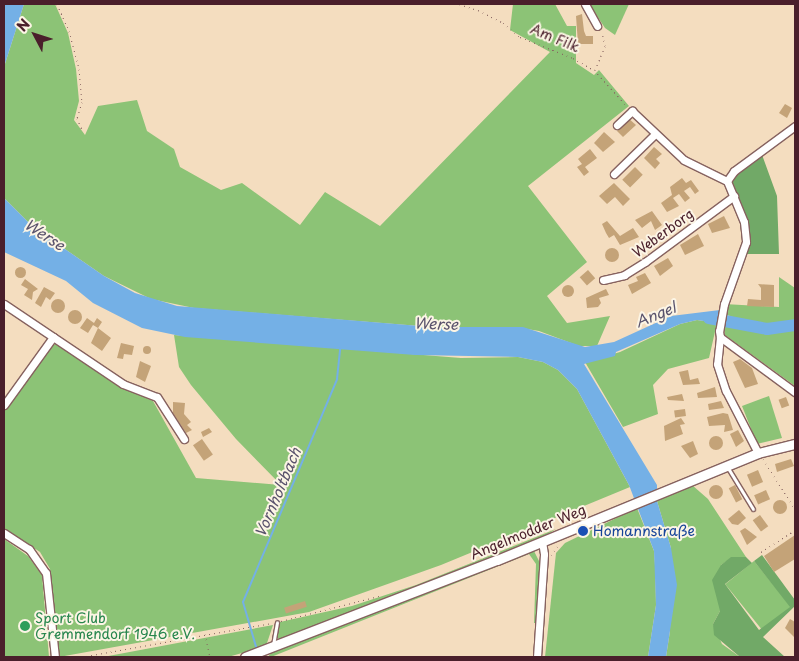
<!DOCTYPE html>
<html>
<head>
<meta charset="utf-8">
<style>
  body { margin:0 }
  #map { position:relative; width:799px; height:661px; overflow:hidden; background:#f4ddbf; font-family:"Playpen Sans",sans-serif }
  div>[style] { position:absolute }
  .green>* { inset:0; background:#8cc376; transform-origin:0 0 }
  .forest>* { inset:0; background:#71a967 }
  .water>* { inset:0; background:#74b0e6 }
  .stream>* { height:2px; margin:-1px; padding:0 1px; transform-origin:1px; border-radius:1px; background:#74b0e6 }
  .river>* { height:12px; margin:-6px; padding:0 6px; transform-origin:6px; border-radius:6px; background:#74b0e6 }
  .building>* { inset:0; background:#c4a378; transform-origin:0 0 }
  .round { border-radius:50% }
  .path>* { height:1px; margin-top:-0.5px; transform-origin:0; background:repeating-linear-gradient(90deg,#86625f 0 1px,transparent 0 5px) }
  .roads { filter:drop-shadow(1px 0 #86625f) drop-shadow(-1px 0 #86625f) drop-shadow(0 1px #86625f) drop-shadow(0 -1px #86625f) }
  .service>* { height:3px; margin:-1.5px; padding:0 1.5px; transform-origin:1.5px; border-radius:1.5px; background:#fff }
  .minor>* { height:7px; margin:-3.5px; padding:0 3.5px; transform-origin:3.5px; border-radius:3.5px; background:#fff }
  .tertiary>* { height:9px; margin:-4.5px; padding:0 4.5px; transform-origin:4.5px; border-radius:4.5px; background:#fff }
  .dots>* { width:14px; height:14px; translate:-50% -50%; box-sizing:border-box; border:2px solid #fcf5e5; border-radius:50% }
  span { translate:-50% -50%; white-space:nowrap; text-align:center; line-height:1.15; -webkit-text-stroke:4px #fcf5e5; paint-order:stroke }
  .street-label { font-size:14px; color:#4a1f2b }
  .transit-label { font-size:14px; color:#164399 }
  .left { translate:0 -50%; text-align:left }
  .leisure-label { font-size:14px; color:#27864d }
  .water-label { font-size:15px; color:#59526c; font-style:italic }
  .frame { position:absolute; inset:0; border:5px solid #4a1f2b; pointer-events:none }
  .north { position:absolute; left:10px; top:10px; width:50px; height:50px; -webkit-text-stroke:4px #fcf5e5; paint-order:stroke; rotate:310deg; font-size:14px; font-weight:700; line-height:20px; text-align:center; color:#4a1f2b }
  .north::after { content:''; display:block; margin:auto; width:18px; height:22px; background:#4a1f2b; clip-path:polygon(50% 0,100% 100%,50% 72%,0 100%) }
</style>
</head>
<body>
<div id="map">
  <div class="green">
    <i style="clip-path:polygon(24px 4px,55px 4px,68px 33px,76px 69px,79px 101px,74px 120px,85px 135px,98px 106px,137px 100px,147px 131px,174px 149px,180px 167px,221px 190px,242px 183px,300px 225px,325px 192px,380px 226px,550px 52px,510px 30px,513px 4px,555px 4px,567px 26px,576px 26px,576px 63px,594px 75px,599px 70px,629px 106px,528px 186px,587px 262px,547px 296px,567px 323px,610px 316px,597px 346px,579px 346px,539px 331px,515px 327px,432px 327px,194px 308px,151px 299px,104px 276px,33px 227px,4px 198px,4px 67px)"></i>
    <i style="clip-path:polygon(589px 4px,629px 4px,615px 35px,605px 28px)"></i>
    <i style="clip-path:polygon(779px 277px,795px 288px,795px 325px,767px 329px,727px 315px,724px 304px,779px 307px)"></i>
    <i style="clip-path:polygon(697px 320px,717px 323px,709px 358px,668px 369px,653px 385px,658px 414px,623px 427px,585px 362px,620px 352px,680px 324px)"></i>
    <i style="clip-path:polygon(724px 325px,766px 333px,795px 329px,795px 386px,725px 335px)"></i>
    <i style="clip-path:polygon(174px 335px,461px 358px,518px 357px,543px 362px,558px 370px,577px 389px,630px 487px,441px 565px,309px 612px,59px 657px,50px 569px,40px 552px,4px 528px,4px 411px,51px 346px,56px 344px,118px 385px,153px 401px,196px 478px,281px 485px,236px 439px,191px 385px,179px 367px)"></i>
    <i style="clip-path:polygon(769px 396px,782px 438px,757px 444px,742px 406px)"></i>
    <i style="clip-path:polygon(692px 485px,708px 499px,746px 557px,731px 558px,721px 565px,720px 611px,713px 624px,722px 644px,740px 657px,666px 657px,670px 631px,671px 548px,657px 501px)"></i>
    <i style="clip-path:polygon(637px 508px,654px 551px,655px 565px,656px 605px,648px 657px,545px 657px,556px 553px,565px 543px)"></i>
    <i style="clip-path:polygon(556px 529px,538px 540px,284px 641px,275px 637px,280px 622px,352px 606px,416px 585px)"></i>
    <i style="clip-path:polygon(4px 539px,28px 556px,42px 575px,49px 657px,4px 657px)"></i>
    <i style="clip-path:polygon(528px 551px,534px 551px,540px 563px,537px 623px,534px 623px,536px 564px,529px 554px,271px 657px,268px 657px,271px 653px)"></i>
    <i style="left:754px;top:561px;width:59px;height:37px;rotate:51deg"></i>
    <i style="clip-path:polygon(273px 625px,266px 646px,228px 657px,103px 657px)"></i>
  </div>
  <div class="forest">
    <i style="clip-path:polygon(761px 152px,777px 196px,779px 254px,743px 254px,744px 222px,727px 181px,734px 171px)"></i>
    <i style="clip-path:polygon(762px 555px,795px 600px,795px 606px,763px 637px,785px 657px,740px 657px,714px 635px,713px 624px,720px 611px,712px 580px,721px 565px,731px 557px,746px 557px,752px 563px,725px 584px,759px 630px,790px 607px,754px 561px)"></i>
  </div>
  <div class="water">
    <i style="clip-path:polygon(4px 4px,24px 4px,4px 67px)"></i>
    <i style="clip-path:polygon(4px 198px,33px 227px,104px 276px,135px 293px,177px 306px,432px 327px,523px 327px,585px 347px,614px 342px,671px 316px,720px 310px,717px 323px,697px 320px,680px 324px,616px 352px,615px 356px,584px 364px,657px 485px,657px 501px,671px 548px,677px 585px,666px 657px,648px 657px,656px 605px,654px 551px,629px 485px,577px 389px,558px 370px,543px 362px,518px 357px,415px 355px,185px 337px,142px 328px,93px 303px,66px 281px,4px 252px)"></i>
  </div>
  <div class="stream">
    <i style="left:257px;top:650px;width:50px;rotate:-106.3deg"></i>
    <i style="left:243px;top:602px;width:242px;rotate:-67.1deg"></i>
    <i style="left:337px;top:379px;width:31px;rotate:-84deg"></i>
  </div>
  <div class="river">
    <i style="left:709px;top:318px;width:59px;rotate:10.7deg"></i>
    <i style="left:767px;top:329px;width:28px;rotate:-8deg"></i>
  </div>
  <div class="building">
    <i style="clip-path:polygon(582px 14px,584px 31px,586px 36px,593px 36px,593px 44px,578px 44px,576px 16px)"></i>
    <i style="clip-path:polygon(785px 104px,792px 108px,787px 118px,779px 113px)"></i>
    <i style="clip-path:polygon(628px 118px,636px 125px,623px 137px,617px 131px)"></i>
    <i style="clip-path:polygon(604px 132px,615px 142px,603px 152px,594px 143px)"></i>
    <i style="clip-path:polygon(654px 147px,662px 154px,656px 159px,660px 163px,655px 169px,644px 158px)"></i>
    <i style="clip-path:polygon(590px 149px,597px 158px,585px 167px,589px 172px,584px 176px,577px 167px,582px 164px,578px 159px)"></i>
    <i style="left:635px;top:167px;width:11px;height:18px;rotate:45deg"></i>
    <i style="clip-path:polygon(682px 178px,686px 183px,691px 180px,699px 191px,695px 194px,690px 187px,684px 191px,690px 198px,685px 202px,679px 194px,673px 198px,679px 206px,667px 212px,661px 203px,672px 195px,670px 187px)"></i>
    <i style="clip-path:polygon(614px 183px,630px 199px,623px 206px,615px 197px,607px 204px,599px 196px)"></i>
    <i style="clip-path:polygon(652px 211px,662px 225px,655px 230px,651px 221px,642px 228px,635px 220px)"></i>
    <i style="clip-path:polygon(724px 216px,730px 228px,712px 233px,708px 224px)"></i>
    <i style="clip-path:polygon(607px 221px,620px 236px,633px 228px,639px 237px,620px 245px,614px 235px,609px 238px,606px 233px,602px 224px)"></i>
    <i style="clip-path:polygon(698px 234px,704px 246px,685px 255px,680px 245px)"></i>
    <i class="round" style="left:605px;top:248px;width:14px;height:14px"></i>
    <i style="clip-path:polygon(668px 258px,673px 266px,660px 276px,654px 266px)"></i>
    <i class="round" style="left:14.5px;top:266.5px;width:11px;height:11px"></i>
    <i style="left:588px;top:270px;width:11px;height:11px;rotate:49deg"></i>
    <i style="clip-path:polygon(645px 273px,651px 283px,632px 294px,628px 285px,638px 281px,636px 277px)"></i>
    <i style="clip-path:polygon(25px 279px,38px 289px,33px 292px,32px 300px,24px 295px,28px 289px,21px 285px)"></i>
    <i style="clip-path:polygon(758px 284px,774px 285px,774px 307px,747px 306px,748px 299px,761px 300px,761px 288px)"></i>
    <i class="round" style="left:562px;top:285px;width:12px;height:12px"></i>
    <i style="clip-path:polygon(44px 287px,55px 293px,50px 300px,46px 297px,41px 307px,35px 303px)"></i>
    <i style="clip-path:polygon(606px 289px,609px 295px,599px 298px,601px 303px,598px 307px,587px 308px,586px 298px)"></i>
    <i class="round" style="left:51px;top:299px;width:14px;height:14px"></i>
    <i class="round" style="left:68px;top:310px;width:14px;height:14px"></i>
    <i style="clip-path:polygon(87px 318px,94px 323px,97px 318px,102px 322px,98px 328px,111px 338px,102px 351px,91px 343px,98px 328px,93px 325px,88px 333px,80px 328px)"></i>
    <i style="clip-path:polygon(121px 343px,134px 346px,132px 355px,124px 354px,123px 359px,117px 358px)"></i>
    <i class="round" style="left:143px;top:346px;width:8px;height:8px"></i>
    <i style="clip-path:polygon(740px 359px,752px 368px,758px 384px,745px 388px,733px 362px)"></i>
    <i style="clip-path:polygon(140px 361px,151px 366px,145px 382px,136px 377px)"></i>
    <i style="clip-path:polygon(688px 370px,690px 380px,698px 378px,700px 384px,683px 385px,679px 372px)"></i>
    <i style="clip-path:polygon(715px 387px,717px 397px,698px 398px,697px 393px)"></i>
    <i style="clip-path:polygon(682px 394px,684px 401px,668px 400px,667px 397px)"></i>
    <i style="left:786px;top:397px;width:9px;height:8px;rotate:69deg"></i>
    <i style="clip-path:polygon(721px 401px,724px 408px,709px 410px,708px 404px)"></i>
    <i style="clip-path:polygon(173px 402px,185px 403px,184px 414px,191px 422px,187px 425px,192px 430px,186px 433px,173px 413px)"></i>
    <i style="left:685px;top:409px;width:7px;height:11px;rotate:82deg"></i>
    <i style="clip-path:polygon(723px 413px,728px 414px,733px 430px,724px 432px,725px 425px,709px 426px,707px 417px)"></i>
    <i style="clip-path:polygon(681px 418px,685px 424px,680px 425px,683px 434px,665px 441px,664px 426px)"></i>
    <i style="clip-path:polygon(209px 428px,212px 432px,203px 437px,201px 432px)"></i>
    <i style="clip-path:polygon(738px 430px,744px 441px,736px 447px,730px 434px)"></i>
    <i class="round" style="left:709px;top:436px;width:14px;height:14px"></i>
    <i style="left:202px;top:439px;width:19px;height:11px;rotate:55deg"></i>
    <i style="clip-path:polygon(693px 441px,698px 454px,690px 458px,681px 446px)"></i>
    <i style="clip-path:polygon(791px 459px,794px 466px,777px 472px,775px 464px)"></i>
    <i style="left:758px;top:470px;width:13px;height:12px;rotate:67deg"></i>
    <i class="round" style="left:709px;top:485px;width:14px;height:14px"></i>
    <i style="left:735px;top:485px;width:16px;height:7px;rotate:63deg"></i>
    <i style="left:766px;top:490px;width:10px;height:13px;rotate:66deg"></i>
    <i class="round" style="left:773px;top:500px;width:14px;height:14px"></i>
    <i style="clip-path:polygon(739px 510px,746px 518px,738px 525px,732px 524px,728px 519px)"></i>
    <i style="left:760px;top:515px;width:14px;height:9px;rotate:54deg"></i>
    <i style="clip-path:polygon(745px 528px,757px 537px,747px 545px,740px 531px)"></i>
    <i style="clip-path:polygon(795px 535px,795px 559px,774px 572px,764px 556px)"></i>
    <i style="left:305px;top:601px;width:6px;height:22px;rotate:72deg"></i>
    <i style="clip-path:polygon(790px 619px,795px 622px,795px 638px,785px 628px)"></i>
  </div>
  <div class="path">
    <i style="left:57px;top:4px;width:30px;rotate:66deg"></i>
    <i style="left:69px;top:31px;width:39px;rotate:75deg"></i>
    <i style="left:79px;top:69px;width:33px;rotate:85deg"></i>
    <i style="left:82px;top:102px;width:17px;rotate:107deg"></i>
    <i style="left:77px;top:118px;width:13px;rotate:67deg"></i>
    <i style="left:459px;top:4px;width:20px;rotate:18deg"></i>
    <i style="left:478px;top:10px;width:28px;rotate:27deg"></i>
    <i style="left:503px;top:23px;width:22px;rotate:39deg"></i>
    <i style="left:520px;top:37px;width:57px;rotate:21.6deg"></i>
    <i style="left:573px;top:58px;width:24px;rotate:30deg"></i>
    <i style="left:594px;top:70px;width:47px;rotate:47.6deg"></i>
    <i style="left:595px;top:70px;width:26px;rotate:-67deg"></i>
    <i style="left:605px;top:46px;width:14px;rotate:-102deg"></i>
    <i style="left:763px;top:459px;width:59px;rotate:57.4deg"></i>
    <i style="left:761px;top:552px;width:40px;rotate:-32.9deg"></i>
    <i style="left:551px;top:555px;width:14px;rotate:-54deg"></i>
    <i style="left:281px;top:621px;width:101px;rotate:-14.3deg"></i>
    <i style="left:205px;top:634px;width:24px;rotate:78deg"></i>
    <i style="left:81px;top:657px;width:194px;rotate:-10.1deg"></i>
  </div>
  <div class="roads">
    <div class="service">
      <i style="left:728px;top:468px;width:48px;rotate:58.6deg"></i>
      <i style="left:273px;top:645px;width:23px;rotate:-80deg"></i>
    </div>
    <div class="minor">
      <i style="left:585px;top:4px;width:25px;rotate:61deg"></i>
      <i style="left:617px;top:125px;width:21px;rotate:-43deg"></i>
      <i style="left:632px;top:111px;width:71px;rotate:43.3deg"></i>
      <i style="left:684px;top:160px;width:48px;rotate:26deg"></i>
      <i style="left:795px;top:126px;width:76px;rotate:143.6deg"></i>
      <i style="left:734px;top:171px;width:12px;rotate:125deg"></i>
      <i style="left:727px;top:181px;width:44px;rotate:67.5deg"></i>
      <i style="left:744px;top:222px;width:20px;rotate:84deg"></i>
      <i style="left:746px;top:242px;width:66px;rotate:109.5deg"></i>
      <i style="left:724px;top:304px;width:27px;rotate:100deg"></i>
      <i style="left:719px;top:331px;width:6px;rotate:81deg"></i>
      <i style="left:720px;top:337px;width:93px;rotate:36.3deg"></i>
      <i style="left:614px;top:174px;width:57px;rotate:-44.3deg"></i>
      <i style="left:603px;top:280px;width:22px;rotate:-13deg"></i>
      <i style="left:624px;top:275px;width:25px;rotate:-32deg"></i>
      <i style="left:645px;top:262px;width:111px;rotate:-36.6deg"></i>
      <i style="left:4px;top:304px;width:143px;rotate:33.9deg"></i>
      <i style="left:123px;top:384px;width:36px;rotate:21deg"></i>
      <i style="left:157px;top:397px;width:50px;rotate:57.3deg"></i>
      <i style="left:720px;top:337px;width:27px;rotate:96deg"></i>
      <i style="left:717px;top:364px;width:28px;rotate:72deg"></i>
      <i style="left:726px;top:391px;width:70px;rotate:62.7deg"></i>
      <i style="left:4px;top:405px;width:84px;rotate:-54.2deg"></i>
      <i style="left:4px;top:533px;width:30px;rotate:33deg"></i>
      <i style="left:29px;top:549px;width:29px;rotate:55deg"></i>
      <i style="left:46px;top:573px;width:84px;rotate:83.9deg"></i>
      <i style="left:537px;top:657px;width:103px;rotate:-86.1deg"></i>
      <i style="left:544px;top:554px;width:12px;rotate:-99deg"></i>
    </div>
    <div class="tertiary">
      <i style="left:245px;top:657px;width:270px;rotate:-21.1deg"></i>
      <i style="left:497px;top:560px;width:282px;rotate:-22.3deg"></i>
      <i style="left:758px;top:453px;width:38px;rotate:-14deg"></i>
    </div>
  </div>
  <div class="dots">
    <i style="left:583px;top:531px;background:#1a4fb4"></i>
    <i style="left:25px;top:626px;background:#2e9e5b"></i>
  </div>
  <div class="street-label">
    <span style="left:555px;top:38px;rotate:23deg">Am Filk</span>
    <span style="left:663px;top:233px;rotate:-36deg">Weberborg</span>
    <span style="left:528px;top:532px;rotate:-22deg">Angelmodder Weg</span>
  </div>
  <div class="transit-label">
    <span class="left" style="left:593px;top:531px">Homannstraße</span>
  </div>
  <div class="leisure-label">
    <span class="left" style="left:35px;top:626px">Sport Club<br>Gremmendorf 1946 e.V.</span>
  </div>
  <div class="water-label">
    <span style="left:45px;top:234px;rotate:33deg">Werse</span>
    <span style="left:655px;top:314px;rotate:-22deg">Angel</span>
    <span style="left:436px;top:323px;rotate:2deg">Werse</span>
    <span style="left:277px;top:492px;rotate:-67deg">Vornholtbach</span>
  </div>
  <div class="frame"></div>
  <div class="north">N</div>
</div>
</body>
</html>
